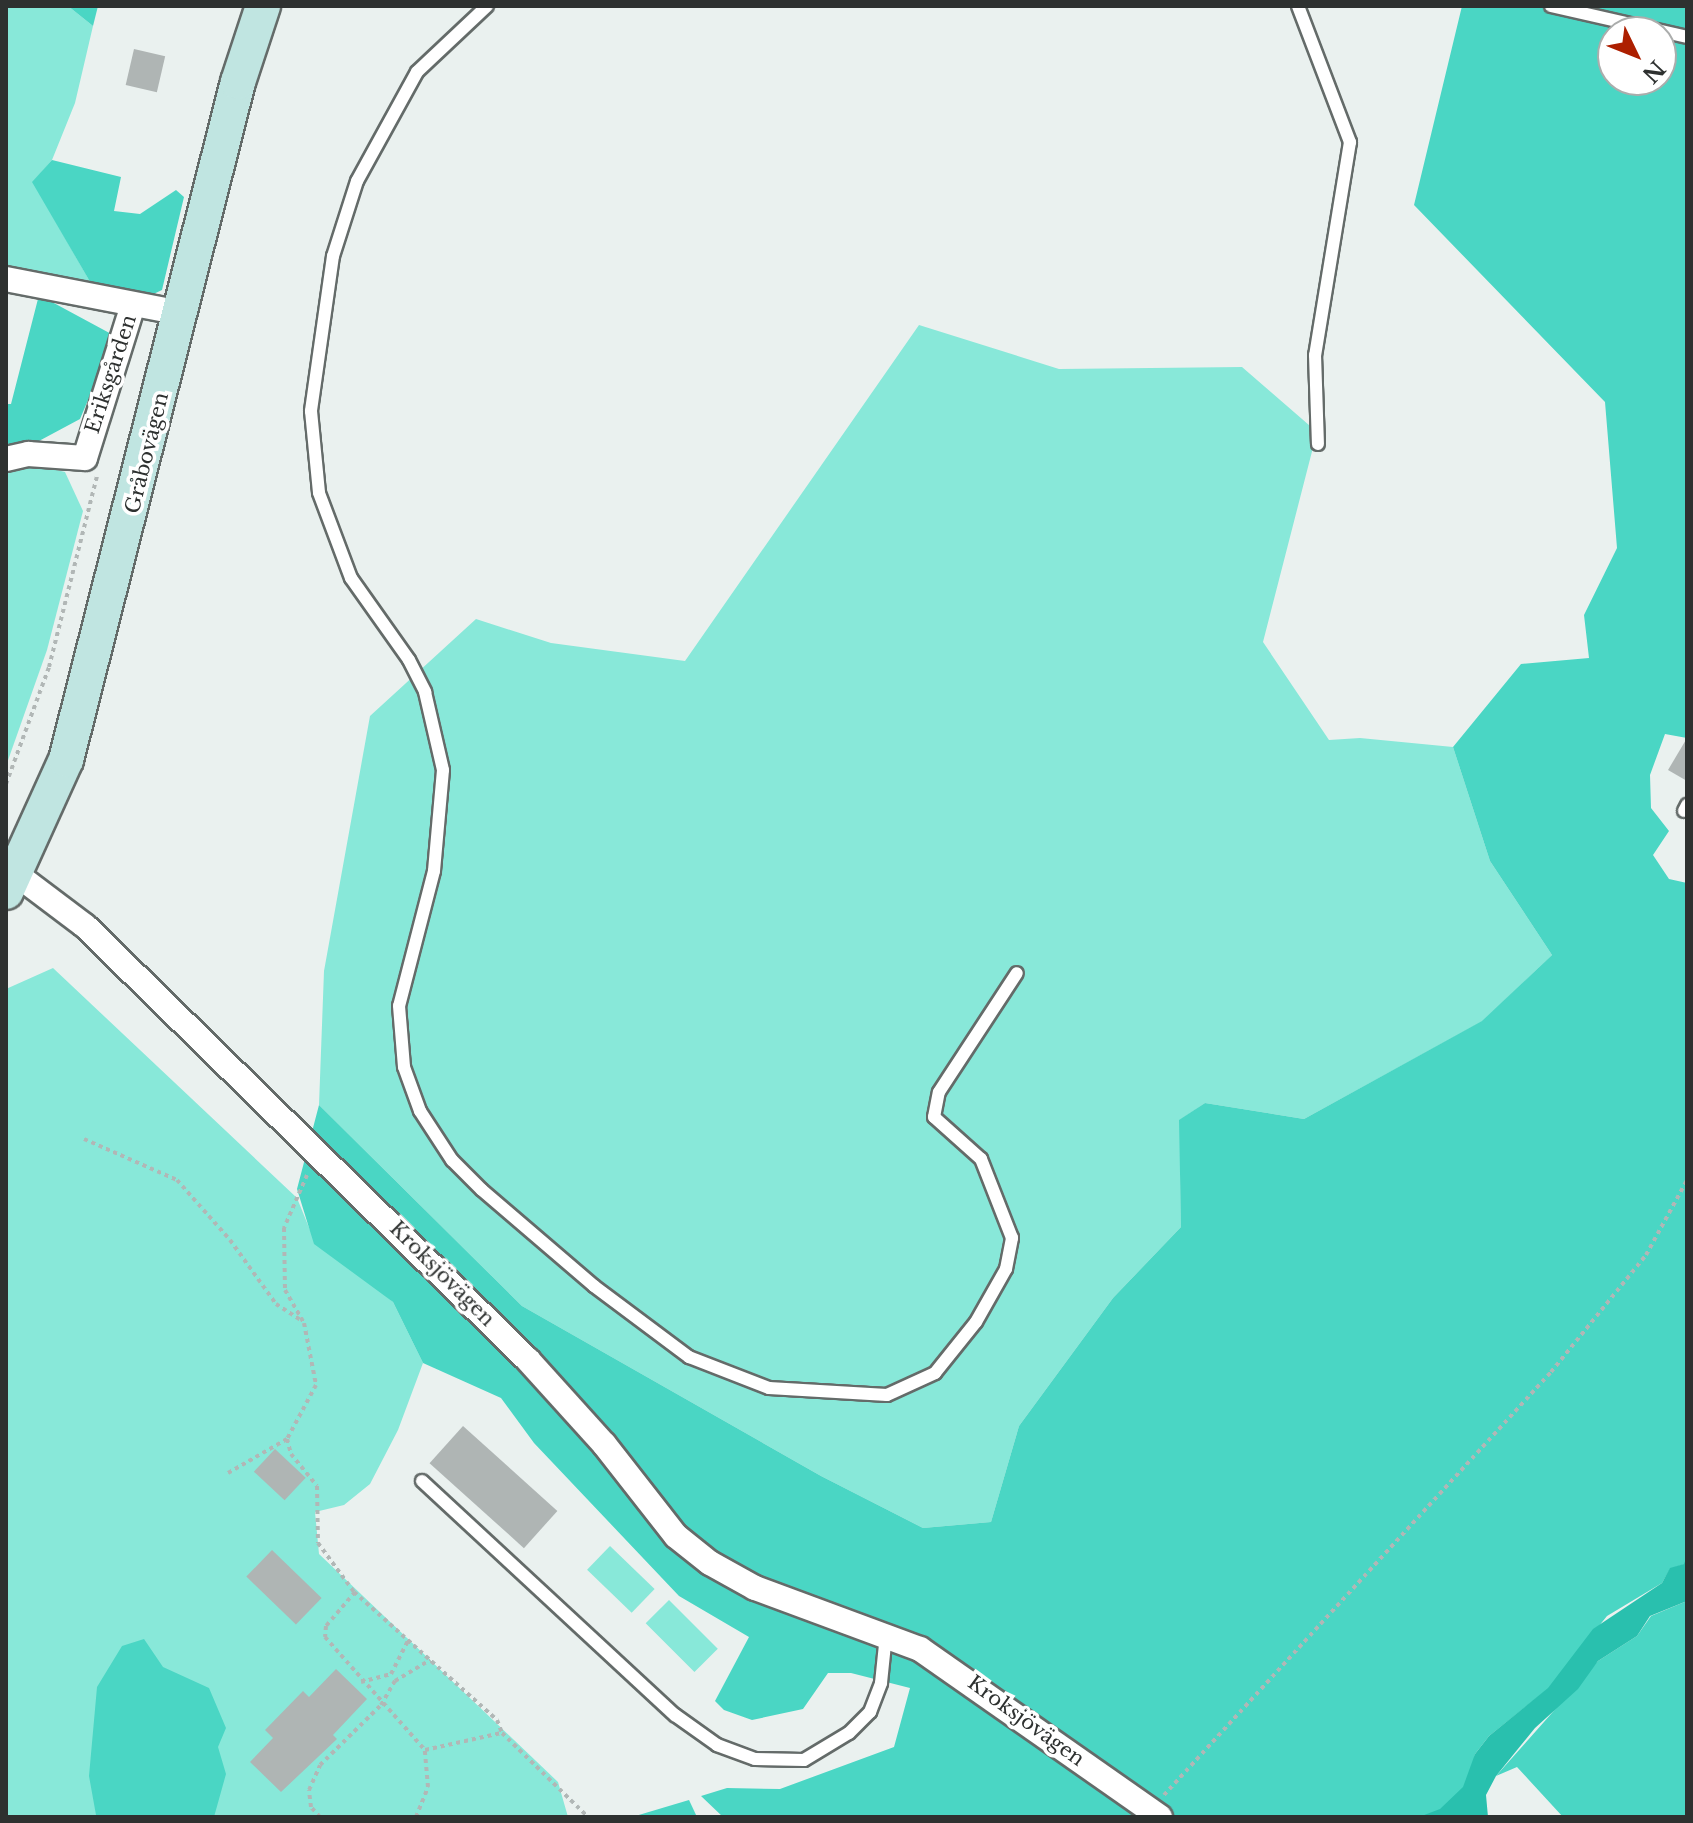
<!DOCTYPE html>
<html>
<head>
<meta charset="utf-8">
<style>
  body { margin:0 }
  #map { position:relative; width:1693px; height:1823px; overflow:hidden; background:#eaf1ef; font-family:"Libre Baskerville",serif }
  div>[style] { position:absolute }
  .green>* { inset:0; background:#88e8d9; transform-origin:0 0 }
  .forest>* { inset:0; background:#4ad6c4 }
  .water>* { inset:0; background:#29c0ae }
  .building>* { inset:0; background:#afb5b4; transform-origin:0 0 }
  .path>* { height:4px; margin-top:-2px; transform-origin:0; background:repeating-linear-gradient(90deg,#b1b7b6 0 4px,transparent 0 8px) }
  .roads { filter:drop-shadow(2px 0 #646b69) drop-shadow(-2px 0 #646b69) drop-shadow(0 2px #646b69) drop-shadow(0 -2px #646b69) }
  .service>* { height:12px; margin:-6px; padding:0 6px; transform-origin:6px; border-radius:6px; background:#fff }
  .minor>* { height:24px; margin:-12px; padding:0 12px; transform-origin:12px; border-radius:12px; background:#fff }
  .secondary>* { height:34px; margin:-17px; padding:0 17px; transform-origin:17px; border-radius:17px; background:#c0e5e1 }
  span { translate:-50% -50%; white-space:nowrap; text-align:center; line-height:1.15; -webkit-text-stroke:7px #fff; paint-order:stroke }
  .street-label { font-size:20px; color:#2e3130 }
  .frame { position:absolute; inset:0; border:8px solid #2e3130; pointer-events:none }
  .north { position:absolute; left:1597px; top:16px; width:80px; height:80px; box-sizing:border-box; background:#fff; border:2px solid #abadac; border-radius:50%; rotate:133deg; font-size:22px; font-weight:700; line-height:32px; text-align:center; color:#2e3130 }
  .north::after { content:''; display:block; margin:auto; width:28px; height:36px; background:#ad1f00; clip-path:polygon(50% 0,100% 100%,50% 72%,0 100%) }
</style>
</head>
<body>
<div id="map">
  <div class="green">
    <i style="clip-path:polygon(6px 6px,68px 6px,93px 26px,75px 103px,52px 160px,33px 182px,96px 292px,6px 272px)"></i>
    <i style="clip-path:polygon(919px 325px,1059px 369px,1242px 367px,1317px 432px,1263px 642px,1329px 740px,1360px 738px,1453px 747px,1490px 861px,1552px 955px,1483px 1021px,1304px 1119px,1205px 1103px,1180px 1120px,1181px 1227px,1113px 1298px,1019px 1426px,991px 1522px,923px 1528px,821px 1476px,522px 1306px,319px 1105px,324px 971px,370px 716px,476px 619px,551px 643px,685px 661px)"></i>
    <i style="clip-path:polygon(40px 466px,65px 472px,83px 511px,47px 650px,6px 766px,6px 472px)"></i>
    <i style="clip-path:polygon(53px 968px,297px 1198px,310px 1230px,393px 1302px,423px 1363px,398px 1430px,370px 1484px,344px 1505px,315px 1512px,319px 1554px,558px 1782px,568px 1817px,6px 1817px,6px 989px)"></i>
    <i style="left:610px;top:1546px;width:62px;height:33px;rotate:44deg"></i>
    <i style="left:669px;top:1600px;width:69px;height:33px;rotate:45deg"></i>
  </div>
  <div class="forest">
    <i style="clip-path:polygon(68px 6px,98px 6px,93px 26px)"></i>
    <i style="clip-path:polygon(evenodd,1462px 6px,1687px 6px,1687px 738px,1665px 734px,1650px 775px,1651px 808px,1669px 831px,1653px 855px,1669px 879px,1687px 883px,1685px 1564px,1670px 1569px,1662px 1583px,1607px 1616px,1548px 1689px,1489px 1736px,1475px 1754px,1466px 1817px,723px 1817px,701px 1796px,727px 1788px,780px 1789px,894px 1747px,910px 1688px,851px 1673px,828px 1673px,803px 1709px,752px 1720px,724px 1710px,715px 1701px,749px 1637px,679px 1596px,534px 1443px,501px 1398px,423px 1363px,393px 1302px,314px 1244px,297px 1189px,319px 1105px,522px 1306px,821px 1476px,923px 1528px,991px 1522px,1019px 1426px,1113px 1298px,1181px 1227px,1179px 1120px,1205px 1103px,1304px 1119px,1482px 1021px,1552px 955px,1490px 861px,1453px 747px,1521px 664px,1589px 658px,1584px 615px,1617px 548px,1605px 402px,1414px 205px,1462px 6px,1613px 32px,1661px 32px,1661px 80px,1613px 80px,1613px 32px)"></i>
    <i style="clip-path:polygon(52px 160px,121px 177px,114px 211px,140px 214px,176px 190px,184px 197px,162px 290px,145px 298px,96px 292px,32px 182px)"></i>
    <i style="clip-path:polygon(39px 295px,115px 336px,80px 419px,24px 449px,6px 443px,6px 404px,11px 404px)"></i>
    <i style="clip-path:polygon(1687px 1601px,1687px 1817px,1563px 1817px,1517px 1767px,1496px 1776px,1598px 1661px,1637px 1636px,1651px 1616px)"></i>
    <i style="clip-path:polygon(144px 1639px,163px 1667px,209px 1688px,226px 1728px,218px 1747px,226px 1774px,214px 1817px,96px 1815px,89px 1776px,97px 1687px,122px 1646px)"></i>
    <i style="clip-path:polygon(689px 1800px,697px 1817px,632px 1817px)"></i>
  </div>
  <div class="water">
    <i style="clip-path:polygon(1687px 1556px,1687px 1601px,1650px 1616px,1637px 1636px,1598px 1661px,1578px 1689px,1535px 1728px,1496px 1776px,1486px 1795px,1488px 1817px,1419px 1817px,1440px 1809px,1463px 1787px,1475px 1754px,1489px 1736px,1548px 1688px,1593px 1629px,1662px 1583px,1670px 1568px,1684px 1564px)"></i>
  </div>
  <div class="building">
    <i style="left:134px;top:49px;width:32px;height:37px;rotate:13deg"></i>
    <i style="clip-path:polygon(1687px 738px,1687px 781px,1668px 770px)"></i>
    <i style="left:463px;top:1426px;width:127px;height:50px;rotate:42deg"></i>
    <i style="left:275px;top:1449px;width:42px;height:31px;rotate:43deg"></i>
    <i style="left:272px;top:1550px;width:69px;height:37px;rotate:44deg"></i>
    <i style="clip-path:polygon(336px 1669px,367px 1699px,333px 1735px,337px 1739px,281px 1792px,250px 1762px,273px 1738px,265px 1730px,303px 1691px,309px 1697px)"></i>
  </div>
  <div class="path">
    <i style="left:6px;top:784px;width:125px;rotate:-69.8deg"></i>
    <i style="left:49px;top:667px;width:197px;rotate:-75.9deg"></i>
    <i style="left:84px;top:1139px;width:102px;rotate:23.8deg"></i>
    <i style="left:177px;top:1180px;width:80px;rotate:48.5deg"></i>
    <i style="left:230px;top:1240px;width:79px;rotate:54.3deg"></i>
    <i style="left:276px;top:1304px;width:31px;rotate:33deg"></i>
    <i style="left:307px;top:1175px;width:58px;rotate:113.5deg"></i>
    <i style="left:284px;top:1228px;width:62px;rotate:89.1deg"></i>
    <i style="left:285px;top:1290px;width:38px;rotate:60deg"></i>
    <i style="left:304px;top:1323px;width:63px;rotate:79deg"></i>
    <i style="left:316px;top:1385px;width:61px;rotate:118.2deg"></i>
    <i style="left:287px;top:1439px;width:16px;rotate:75deg"></i>
    <i style="left:291px;top:1454px;width:41px;rotate:50.9deg"></i>
    <i style="left:317px;top:1486px;width:57px;rotate:89deg"></i>
    <i style="left:318px;top:1543px;width:61px;rotate:53.7deg"></i>
    <i style="left:354px;top:1592px;width:192px;rotate:41.8deg"></i>
    <i style="left:497px;top:1720px;width:14px;rotate:69deg"></i>
    <i style="left:502px;top:1733px;width:120px;rotate:44.3deg"></i>
    <i style="left:228px;top:1473px;width:68px;rotate:-30deg"></i>
    <i style="left:355px;top:1592px;width:45px;rotate:130.5deg"></i>
    <i style="left:326px;top:1626px;width:11px;rotate:95deg"></i>
    <i style="left:325px;top:1637px;width:151px;rotate:48.5deg"></i>
    <i style="left:425px;top:1750px;width:78px;rotate:-12.6deg"></i>
    <i style="left:361px;top:1682px;width:31px;rotate:-15deg"></i>
    <i style="left:391px;top:1674px;width:37px;rotate:-63deg"></i>
    <i style="left:1164px;top:1795px;width:573px;rotate:-47.54deg"></i>
    <i style="left:1551px;top:1372px;width:151px;rotate:-50.9deg"></i>
    <i style="left:1646px;top:1255px;width:85px;rotate:-61.3deg"></i>
    <i style="left:320px;top:1817px;width:13px;rotate:-132deg"></i>
    <i style="left:311px;top:1807px;width:17px;rotate:-97deg"></i>
    <i style="left:309px;top:1790px;width:27px;rotate:-66deg"></i>
    <i style="left:320px;top:1765px;width:86px;rotate:-44.5deg"></i>
    <i style="left:381px;top:1705px;width:28px;rotate:-60deg"></i>
    <i style="left:395px;top:1681px;width:41px;rotate:-31deg"></i>
    <i style="left:416px;top:1817px;width:32px;rotate:-68deg"></i>
    <i style="left:428px;top:1787px;width:37px;rotate:-95deg"></i>
  </div>
  <div class="roads">
    <div class="service">
      <i style="left:487px;top:6px;width:96px;rotate:136.7deg"></i>
      <i style="left:417px;top:72px;width:124px;rotate:118.8deg"></i>
      <i style="left:357px;top:181px;width:79px;rotate:107.7deg"></i>
      <i style="left:333px;top:256px;width:157px;rotate:98.1deg"></i>
      <i style="left:311px;top:411px;width:82px;rotate:84.4deg"></i>
      <i style="left:319px;top:493px;width:91px;rotate:69.4deg"></i>
      <i style="left:351px;top:578px;width:100px;rotate:54.7deg"></i>
      <i style="left:409px;top:660px;width:36px;rotate:63deg"></i>
      <i style="left:425px;top:692px;width:80px;rotate:77deg"></i>
      <i style="left:443px;top:770px;width:101px;rotate:95.1deg"></i>
      <i style="left:434px;top:871px;width:139px;rotate:104.5deg"></i>
      <i style="left:399px;top:1006px;width:61px;rotate:85.3deg"></i>
      <i style="left:404px;top:1067px;width:47px;rotate:70deg"></i>
      <i style="left:420px;top:1111px;width:59px;rotate:56.9deg"></i>
      <i style="left:452px;top:1160px;width:42px;rotate:45deg"></i>
      <i style="left:482px;top:1190px;width:148px;rotate:40.6deg"></i>
      <i style="left:594px;top:1286px;width:119px;rotate:36.8deg"></i>
      <i style="left:689px;top:1357px;width:86px;rotate:21.2deg"></i>
      <i style="left:769px;top:1388px;width:118px;rotate:3.4deg"></i>
      <i style="left:887px;top:1395px;width:53px;rotate:-24.6deg"></i>
      <i style="left:935px;top:1373px;width:65px;rotate:-51.2deg"></i>
      <i style="left:976px;top:1322px;width:61px;rotate:-60.5deg"></i>
      <i style="left:1006px;top:1269px;width:32px;rotate:-79deg"></i>
      <i style="left:1012px;top:1238px;width:85px;rotate:-111.4deg"></i>
      <i style="left:981px;top:1159px;width:63px;rotate:-138.2deg"></i>
      <i style="left:934px;top:1117px;width:25px;rotate:-79deg"></i>
      <i style="left:939px;top:1092px;width:142px;rotate:-56.8deg"></i>
      <i style="left:1298px;top:6px;width:146px;rotate:69.1deg"></i>
      <i style="left:1350px;top:142px;width:216px;rotate:99.3deg"></i>
      <i style="left:1315px;top:355px;width:89px;rotate:88.1deg"></i>
      <i style="left:1551px;top:6px;width:139px;rotate:12.8deg"></i>
      <i style="left:1684px;top:811px;width:7px;rotate:-63deg"></i>
      <i style="left:422px;top:1481px;width:345px;rotate:42.8deg"></i>
      <i style="left:675px;top:1715px;width:52px;rotate:35.5deg"></i>
      <i style="left:717px;top:1745px;width:40px;rotate:20.2deg"></i>
      <i style="left:755px;top:1759px;width:49px;rotate:1.2deg"></i>
      <i style="left:804px;top:1760px;width:52px;rotate:-31deg"></i>
      <i style="left:849px;top:1733px;width:30px;rotate:-45deg"></i>
      <i style="left:870px;top:1712px;width:31px;rotate:-69deg"></i>
      <i style="left:881px;top:1683px;width:48px;rotate:-84.1deg"></i>
    </div>
    <div class="minor">
      <i style="left:6px;top:279px;width:178px;rotate:11deg"></i>
      <i style="left:6px;top:459px;width:23px;rotate:-13deg"></i>
      <i style="left:28px;top:454px;width:57px;rotate:4deg"></i>
      <i style="left:85px;top:458px;width:160px;rotate:-72.6deg"></i>
      <i style="left:16px;top:874px;width:86px;rotate:37deg"></i>
      <i style="left:85px;top:926px;width:620px;rotate:44.41deg"></i>
      <i style="left:528px;top:1360px;width:113px;rotate:47.9deg"></i>
      <i style="left:604px;top:1444px;width:117px;rotate:52deg"></i>
      <i style="left:676px;top:1536px;width:43px;rotate:38.5deg"></i>
      <i style="left:710px;top:1563px;width:51px;rotate:29.1deg"></i>
      <i style="left:755px;top:1588px;width:176px;rotate:20.3deg"></i>
      <i style="left:920px;top:1649px;width:293px;rotate:35deg"></i>
    </div>
    <div class="secondary">
      <i style="left:6px;top:892px;width:145px;rotate:-65.6deg"></i>
      <i style="left:66px;top:760px;width:699px;rotate:-75.77deg"></i>
      <i style="left:238px;top:82px;width:80px;rotate:-71.8deg"></i>
    </div>
  </div>
  <div class="street-label">
    <span style="left:111px;top:374px;rotate:-72deg">Eriksgården</span>
    <span style="left:147px;top:453px;rotate:-76deg">Gråbovägen</span>
    <span style="left:442px;top:1274px;rotate:45deg">Kroksjövägen</span>
    <span style="left:1026px;top:1721px;rotate:36deg">Kroksjövägen</span>
  </div>
  <div class="frame"></div>
  <div class="north">N</div>
</div>
</body>
</html>
